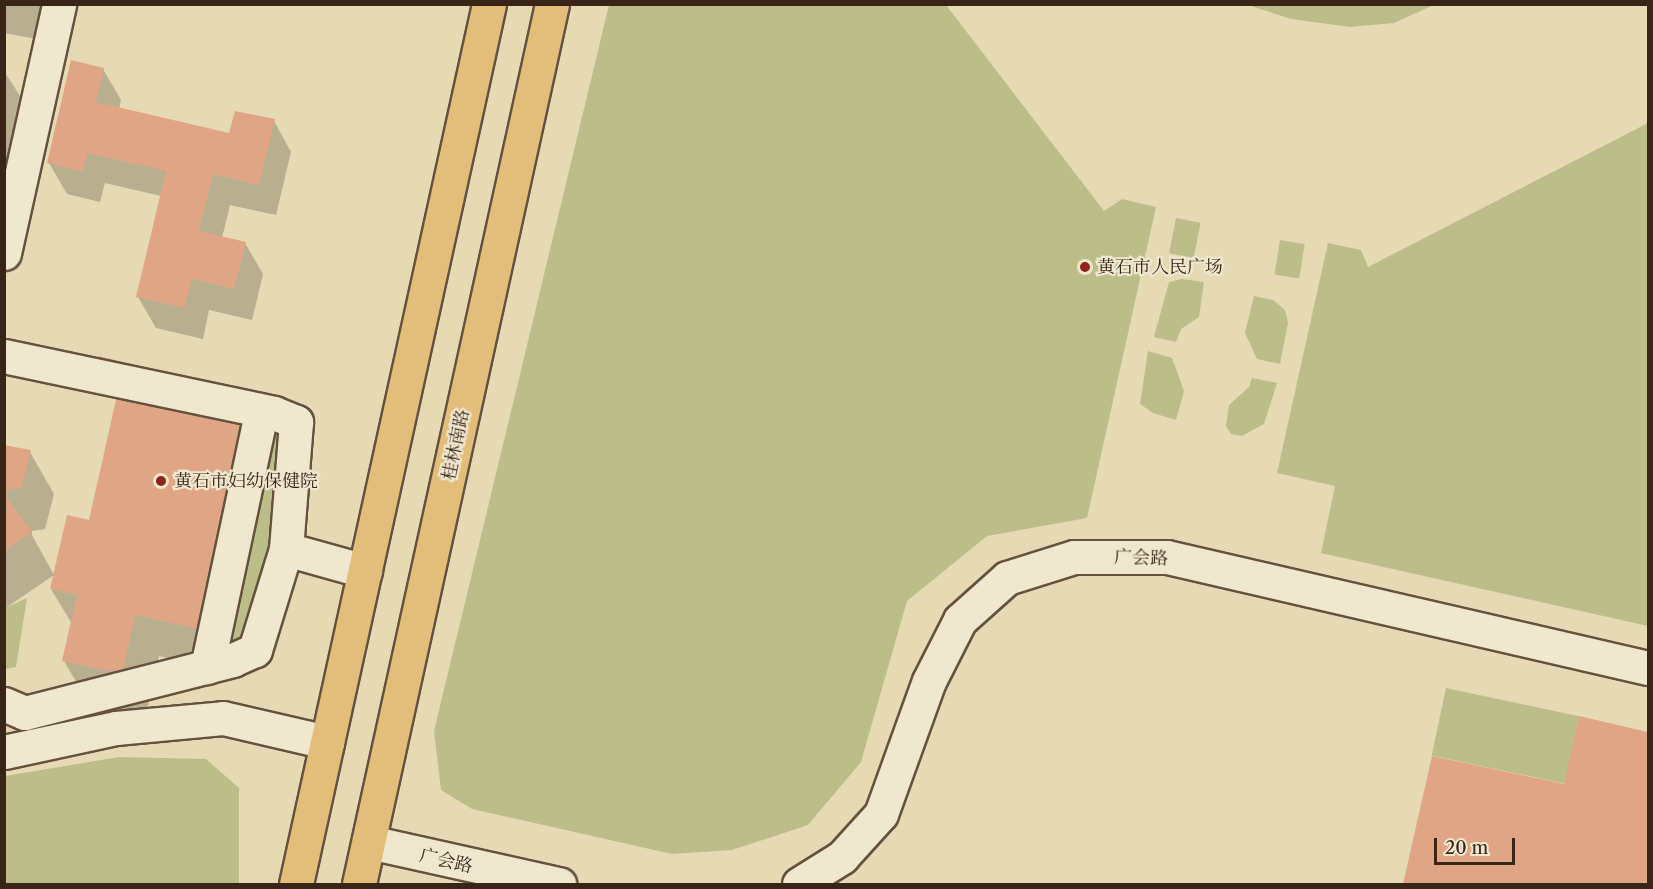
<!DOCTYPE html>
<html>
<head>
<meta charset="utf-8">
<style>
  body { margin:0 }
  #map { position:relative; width:1653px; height:889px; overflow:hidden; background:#e6dab4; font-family:"Libre Caslon Text","Noto Serif SC",serif }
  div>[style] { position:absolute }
  .green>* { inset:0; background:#bbbe89; transform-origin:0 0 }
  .shadow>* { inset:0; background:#0003 }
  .building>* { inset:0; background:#e0a584; transform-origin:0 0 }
  .roads { filter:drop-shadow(2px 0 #64523f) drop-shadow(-2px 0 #64523f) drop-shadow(0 2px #64523f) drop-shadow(0 -2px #64523f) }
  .minor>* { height:33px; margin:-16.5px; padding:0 16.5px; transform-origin:16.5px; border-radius:16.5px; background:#efe7ce }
  .major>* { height:33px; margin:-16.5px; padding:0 16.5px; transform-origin:16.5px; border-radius:16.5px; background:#e3bd7a }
  .dots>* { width:16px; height:16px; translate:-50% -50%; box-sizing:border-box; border:3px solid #efe7ce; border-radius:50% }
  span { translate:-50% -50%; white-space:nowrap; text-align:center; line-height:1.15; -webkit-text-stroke:4.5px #efe7ce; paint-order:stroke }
  .poi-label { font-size:18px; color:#392518 }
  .left { translate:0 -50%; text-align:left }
  .street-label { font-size:18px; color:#392518 }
  .frame { position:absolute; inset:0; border:6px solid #392518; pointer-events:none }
  .scale { position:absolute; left:1434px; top:838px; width:81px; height:27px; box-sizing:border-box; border:3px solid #392518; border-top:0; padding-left:8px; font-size:18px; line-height:21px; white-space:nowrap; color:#392518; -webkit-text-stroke:4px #efe7ce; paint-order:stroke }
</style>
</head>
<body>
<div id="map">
  <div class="green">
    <i style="clip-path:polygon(609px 5px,946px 5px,1104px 211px,1122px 199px,1156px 207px,1087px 518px,987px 536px,907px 601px,861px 762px,808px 825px,732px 850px,672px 854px,472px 809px,441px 790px,434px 731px)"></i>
    <i style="clip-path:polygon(1248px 5px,1434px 4px,1434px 5px,1394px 23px,1350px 27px,1291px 19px)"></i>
    <i style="clip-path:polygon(1648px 123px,1648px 626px,1321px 553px,1335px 486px,1277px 473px,1328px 243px,1361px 250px,1368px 267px)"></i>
    <i style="left:1176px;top:218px;width:25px;height:36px;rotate:11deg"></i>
    <i style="left:1280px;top:240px;width:25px;height:35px;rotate:9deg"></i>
    <i style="clip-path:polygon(1182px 279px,1204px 282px,1199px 317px,1181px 329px,1176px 342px,1154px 337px,1169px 282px)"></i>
    <i style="clip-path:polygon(1254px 296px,1273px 300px,1285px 310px,1288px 323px,1280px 364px,1257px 359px,1245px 333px)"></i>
    <i style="clip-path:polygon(1148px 351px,1172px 358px,1184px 391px,1176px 420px,1153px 413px,1140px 404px)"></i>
    <i style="clip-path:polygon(1252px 378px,1277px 383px,1264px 424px,1242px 436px,1231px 434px,1226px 426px,1229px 405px,1249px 387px)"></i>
    <i style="clip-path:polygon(269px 422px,287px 430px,277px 541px,251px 642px,218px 654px)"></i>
    <i style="clip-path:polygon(27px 598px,16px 667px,5px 669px,5px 608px)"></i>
    <i style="left:1446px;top:688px;width:136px;height:69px;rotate:12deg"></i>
    <i style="clip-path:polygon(119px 757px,206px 759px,239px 788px,239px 884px,5px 884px,5px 776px)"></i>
  </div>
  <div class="shadow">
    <i style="clip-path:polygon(4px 4px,55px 4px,48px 41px,4px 33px)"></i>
    <i style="clip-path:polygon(103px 69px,121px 100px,119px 109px,230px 135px,274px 121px,291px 152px,276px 215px,230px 205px,222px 238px,245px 243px,263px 274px,252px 320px,209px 310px,203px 339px,156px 328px,138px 297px,161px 196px,105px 183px,100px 202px,67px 194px,49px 163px)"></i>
    <i style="clip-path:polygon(4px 71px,31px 113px,18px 169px,4px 166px)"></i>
    <i style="clip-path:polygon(243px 421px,267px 463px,221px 670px,159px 656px,146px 715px,88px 702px,64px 661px,72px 624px,51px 589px,54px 575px,4px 609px,4px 446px,30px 452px,54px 494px,45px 529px,32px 531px,32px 535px,54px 575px,90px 522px)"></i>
    <i style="clip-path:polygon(1580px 718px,1648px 733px,1648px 884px,1404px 884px,1433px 757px,1565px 786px)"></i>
  </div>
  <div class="building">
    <i style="clip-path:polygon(71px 60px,104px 68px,96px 102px,229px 133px,235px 111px,275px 119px,259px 185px,213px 174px,199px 231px,246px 242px,234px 289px,192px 279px,185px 308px,136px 297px,166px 171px,87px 153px,83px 172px,47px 163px)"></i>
    <i style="left:99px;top:356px;width:45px;height:12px;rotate:14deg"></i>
    <i style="clip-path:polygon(118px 391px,244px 420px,197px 629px,136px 615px,122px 674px,62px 661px,77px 595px,50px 589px,67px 515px,89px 520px)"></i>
    <i style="clip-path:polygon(4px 445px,31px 450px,22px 488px,9px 489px,7px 498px,32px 532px,4px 551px)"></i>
    <i style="clip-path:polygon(1579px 716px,1648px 732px,1648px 884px,1403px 884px,1432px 756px,1564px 784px)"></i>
  </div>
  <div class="roads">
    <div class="minor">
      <i style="left:4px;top:253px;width:255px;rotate:-77.5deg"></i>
      <i style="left:4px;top:356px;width:276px;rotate:11.9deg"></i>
      <i style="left:274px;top:413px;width:24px;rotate:22deg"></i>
      <i style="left:296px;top:422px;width:127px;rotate:94.5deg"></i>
      <i style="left:286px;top:549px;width:106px;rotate:107.1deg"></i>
      <i style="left:255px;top:650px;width:24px;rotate:156deg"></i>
      <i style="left:233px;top:660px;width:215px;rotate:165.7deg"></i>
      <i style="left:25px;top:713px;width:23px;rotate:-157deg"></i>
      <i style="left:286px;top:549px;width:82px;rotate:15.6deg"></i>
      <i style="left:207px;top:667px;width:261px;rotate:-78deg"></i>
      <i style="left:4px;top:752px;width:115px;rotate:-12.1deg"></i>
      <i style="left:116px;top:728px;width:107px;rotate:-5.3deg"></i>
      <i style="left:223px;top:718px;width:107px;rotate:13deg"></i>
      <i style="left:369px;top:842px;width:195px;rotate:12.5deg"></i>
      <i style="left:799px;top:884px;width:51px;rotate:-32.1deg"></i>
      <i style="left:842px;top:857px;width:58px;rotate:-47.8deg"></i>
      <i style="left:881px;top:814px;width:141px;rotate:-70.2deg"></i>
      <i style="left:929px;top:681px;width:68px;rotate:-63.1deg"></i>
      <i style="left:960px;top:620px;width:63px;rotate:-41.8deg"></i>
      <i style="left:1007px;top:578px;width:70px;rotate:-17.4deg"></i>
      <i style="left:1074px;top:557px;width:93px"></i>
      <i style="left:1167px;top:557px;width:494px;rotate:13deg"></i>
    </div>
    <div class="major">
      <i style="left:296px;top:884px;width:901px;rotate:-77.63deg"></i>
      <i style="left:359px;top:884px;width:901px;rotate:-77.63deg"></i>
    </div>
  </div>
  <div class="dots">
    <i style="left:1085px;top:267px;background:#8f2418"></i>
    <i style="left:161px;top:481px;background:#8f2418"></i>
  </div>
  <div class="poi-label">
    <span class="left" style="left:1097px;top:267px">黄石市人民广场</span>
    <span class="left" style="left:174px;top:481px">黄石市妇幼保健院</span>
  </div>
  <div class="street-label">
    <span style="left:456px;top:445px;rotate:-78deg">桂林南路</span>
    <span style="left:1141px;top:558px;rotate:2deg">广会路</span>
    <span style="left:446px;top:861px;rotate:13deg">广会路</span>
  </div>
  <div class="frame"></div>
  <div class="scale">20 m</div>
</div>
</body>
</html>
